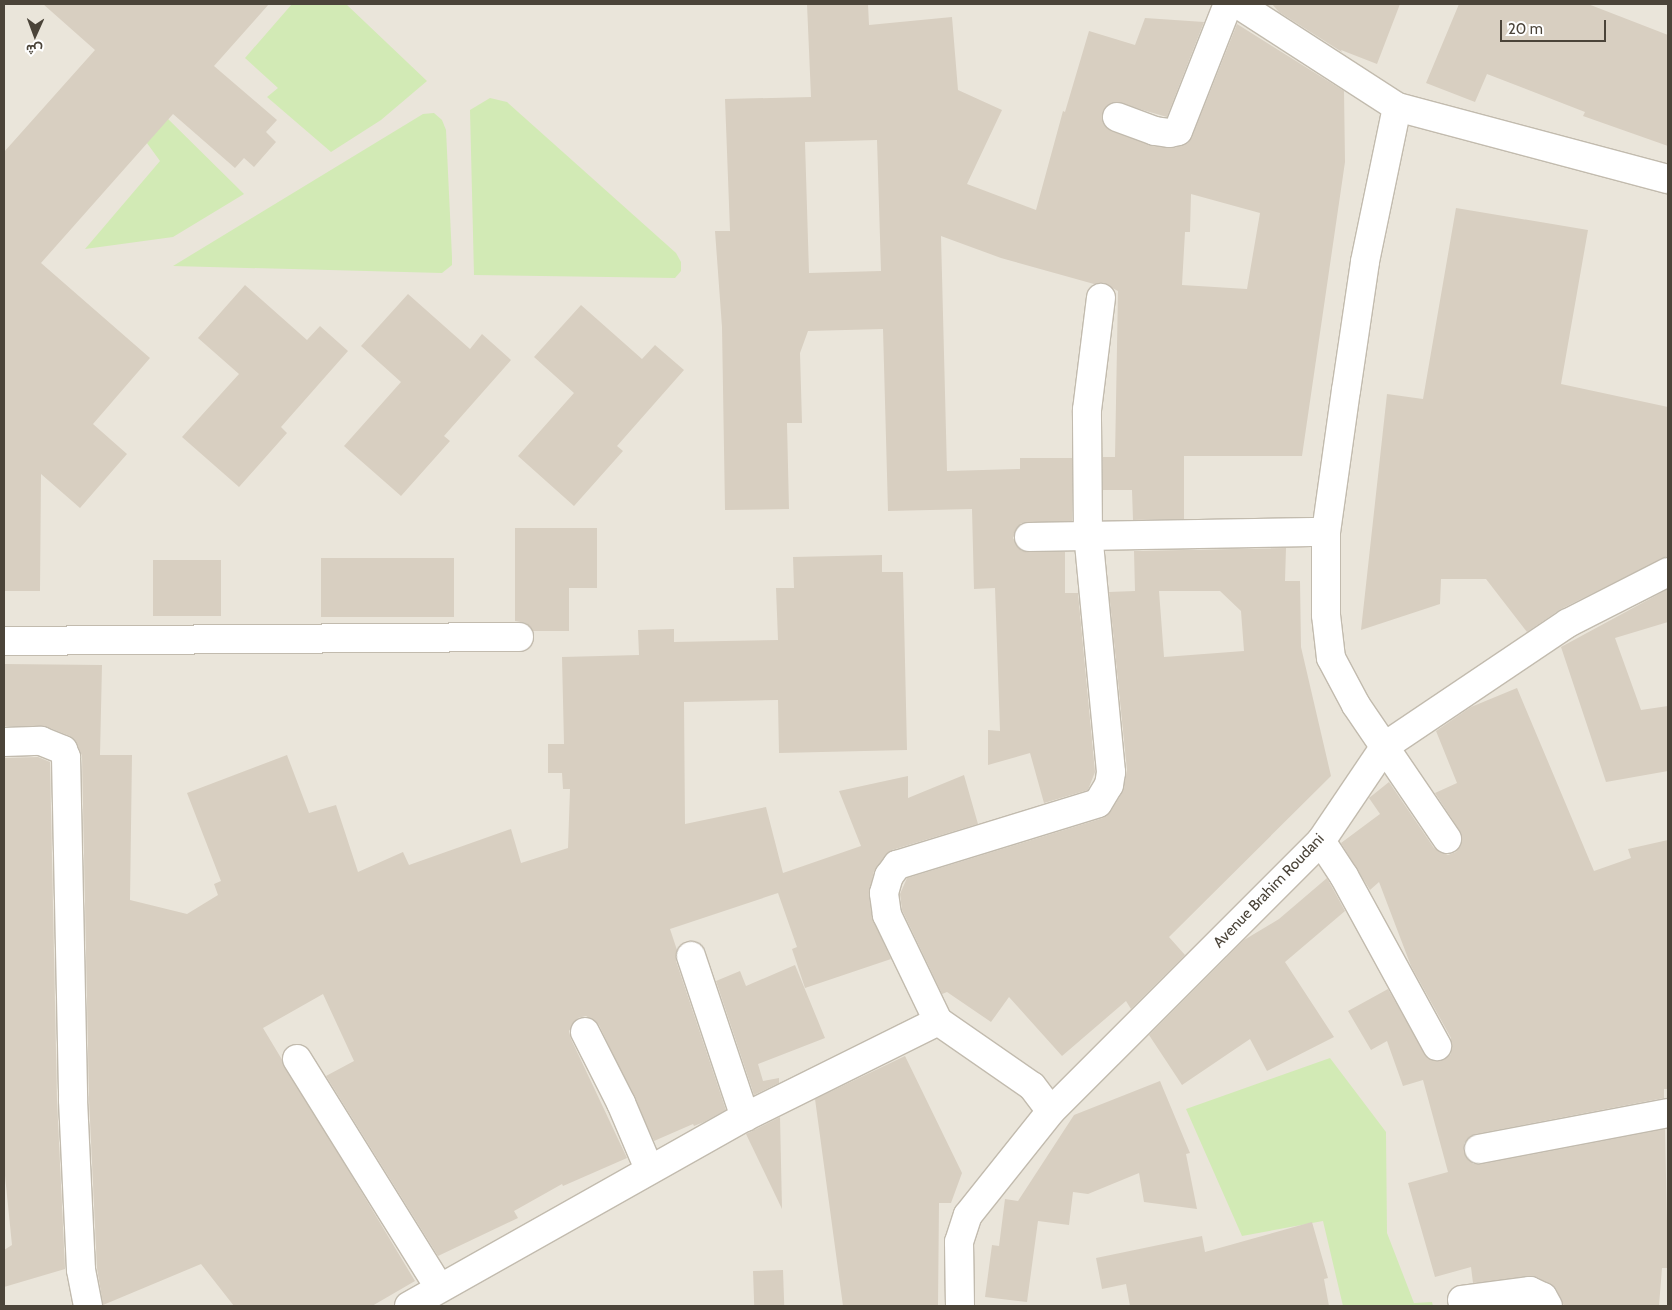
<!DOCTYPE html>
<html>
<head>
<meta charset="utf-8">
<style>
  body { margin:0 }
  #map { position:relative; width:1672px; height:1310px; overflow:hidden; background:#f6f3ec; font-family:Cabin,Vazirmatn,sans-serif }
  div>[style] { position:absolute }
  .residential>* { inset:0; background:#eae5da; transform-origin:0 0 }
  .green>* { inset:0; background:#d2eab5 }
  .building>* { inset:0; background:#d8cfc1; transform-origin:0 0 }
  .roads { filter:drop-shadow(1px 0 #c2bbae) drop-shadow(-1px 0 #c2bbae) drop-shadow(0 1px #c2bbae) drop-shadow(0 -1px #c2bbae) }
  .minor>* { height:28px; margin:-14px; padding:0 14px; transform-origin:14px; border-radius:14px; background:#fff }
  .tertiary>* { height:28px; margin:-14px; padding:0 14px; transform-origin:14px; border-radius:14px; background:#fff }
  span { translate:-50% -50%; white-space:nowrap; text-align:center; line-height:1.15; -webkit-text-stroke:5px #fff; paint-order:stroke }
  .street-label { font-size:15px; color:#4b4439 }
  .frame { position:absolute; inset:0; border:5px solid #4b4439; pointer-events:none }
  .north { position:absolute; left:10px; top:10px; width:50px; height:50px; -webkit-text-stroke:4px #fff; paint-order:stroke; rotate:182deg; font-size:14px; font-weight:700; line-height:20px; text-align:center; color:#4b4439 }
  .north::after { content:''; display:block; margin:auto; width:18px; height:22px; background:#4b4439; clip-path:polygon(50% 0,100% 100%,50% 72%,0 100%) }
  .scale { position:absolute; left:1500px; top:20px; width:106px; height:22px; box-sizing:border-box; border:2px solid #4b4439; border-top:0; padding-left:6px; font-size:15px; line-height:18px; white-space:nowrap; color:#4b4439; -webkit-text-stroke:4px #fff; paint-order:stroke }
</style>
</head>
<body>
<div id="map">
  <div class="residential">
    <i style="left:4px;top:4px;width:1664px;height:1302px"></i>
  </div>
  <div class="green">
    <i style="clip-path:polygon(292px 4px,346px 4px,427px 81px,381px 120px,331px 152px,267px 97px,278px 88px,245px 58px)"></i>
    <i style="clip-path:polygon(490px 98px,507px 102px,676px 253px,681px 262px,681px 271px,675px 278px,474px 275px,470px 110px)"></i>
    <i style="clip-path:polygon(434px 113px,442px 120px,446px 130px,452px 257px,452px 265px,442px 273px,173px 266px,423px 114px)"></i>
    <i style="clip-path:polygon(165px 116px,244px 194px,173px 237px,85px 249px,160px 161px,144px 139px)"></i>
    <i style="clip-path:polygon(1330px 1058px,1386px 1132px,1387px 1233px,1414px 1303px,1432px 1302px,1433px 1306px,1343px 1306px,1323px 1221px,1242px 1236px,1186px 1109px)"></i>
  </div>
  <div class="building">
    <i style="clip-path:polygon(43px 4px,269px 4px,214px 66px,277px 120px,266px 132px,276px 142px,254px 167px,244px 158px,235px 168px,173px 114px,41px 263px,150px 358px,93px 424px,127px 454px,80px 508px,41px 474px,40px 591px,4px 591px,4px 152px,95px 50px)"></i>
    <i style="clip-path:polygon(evenodd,807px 4px,868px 4px,869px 25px,952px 17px,958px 90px,1002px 110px,967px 184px,1036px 210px,1063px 111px,1065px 112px,1089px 31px,1135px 45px,1145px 18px,1204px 22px,1167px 117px,1115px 102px,1103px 111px,1102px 120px,1111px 131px,1153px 146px,1174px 148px,1188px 143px,1192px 137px,1237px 24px,1344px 91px,1345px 162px,1302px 456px,1184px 456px,1184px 519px,1133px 520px,1132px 490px,1103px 490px,1103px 457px,1115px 457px,1118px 291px,1103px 283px,1094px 284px,1001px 258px,941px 236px,947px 471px,1020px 469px,1020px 458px,1072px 458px,1072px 521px,1021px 523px,1013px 538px,1022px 551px,1065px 552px,1065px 593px,1078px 593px,1095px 772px,1088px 790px,1044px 803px,1030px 753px,988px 765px,988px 730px,1000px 731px,995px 588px,974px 589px,972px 509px,888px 511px,883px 329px,808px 331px,800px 353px,802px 423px,787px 423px,789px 509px,725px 510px,722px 327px,715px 231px,730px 231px,725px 99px,811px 97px,807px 4px,877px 140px,881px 271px,809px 273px,805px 142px,877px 140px,807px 4px,1191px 194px,1260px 213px,1247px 289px,1182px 285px,1185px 232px,1190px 232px,1191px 194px)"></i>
    <i style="clip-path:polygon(1272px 4px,1400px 4px,1377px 64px,1341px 50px,1342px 52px,1279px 12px)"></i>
    <i style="clip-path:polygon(1459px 4px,1588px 4px,1668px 35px,1668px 146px,1583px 116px,1585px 112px,1487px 74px,1475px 102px,1426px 83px)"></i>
    <i style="clip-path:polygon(1456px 208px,1588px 230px,1561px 384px,1668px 407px,1668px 556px,1561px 609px,1527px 632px,1486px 579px,1441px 579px,1440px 604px,1361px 630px,1387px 394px,1423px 399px)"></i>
    <i style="clip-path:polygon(245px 285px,307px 340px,320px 326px,348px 351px,281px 427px,287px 433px,239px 487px,182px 437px,239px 374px,198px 338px)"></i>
    <i style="clip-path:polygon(408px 294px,470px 349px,482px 334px,511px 360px,444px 436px,450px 441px,401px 496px,344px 446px,401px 382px,361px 346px)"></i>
    <i style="clip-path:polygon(581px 305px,642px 359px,655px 345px,684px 370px,617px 446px,623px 451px,574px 506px,518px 456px,574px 393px,534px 357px)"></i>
    <i style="clip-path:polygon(515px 528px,597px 528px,597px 588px,569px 588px,569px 631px,533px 631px,526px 623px,515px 621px)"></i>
    <i style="clip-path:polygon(evenodd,1286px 548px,1285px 581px,1300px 581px,1301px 647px,1331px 776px,1169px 937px,1185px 955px,1131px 1009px,1126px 1001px,1062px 1056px,1009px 997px,991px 1022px,947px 992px,942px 994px,902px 910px,900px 894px,907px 878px,1103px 818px,1111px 811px,1122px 793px,1127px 770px,1109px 592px,1135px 591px,1134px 551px,1286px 548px,1159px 591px,1220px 591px,1241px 611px,1244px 651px,1164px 657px,1159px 591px)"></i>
    <i style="clip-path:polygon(882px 555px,882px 572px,903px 572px,907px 750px,779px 753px,778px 700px,684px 702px,685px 824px,766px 807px,783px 873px,861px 846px,839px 791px,908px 776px,908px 798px,964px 775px,978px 824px,892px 850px,874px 871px,869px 895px,872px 917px,891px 959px,805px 988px,792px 949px,797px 947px,778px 893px,670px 929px,677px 950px,676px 961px,726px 1110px,704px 1122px,694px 1126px,693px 1124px,654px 1141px,599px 1025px,586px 1016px,578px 1018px,569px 1031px,571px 1039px,627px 1158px,563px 1186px,562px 1184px,514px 1211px,518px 1218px,438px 1256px,326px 1076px,354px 1061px,323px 994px,263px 1028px,415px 1281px,372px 1306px,234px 1306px,201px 1264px,103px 1305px,97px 1268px,89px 1099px,82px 756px,77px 744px,70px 736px,47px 727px,4px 726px,4px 664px,102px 665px,100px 755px,132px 755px,130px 900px,187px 914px,218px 895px,214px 884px,221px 881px,187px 793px,287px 755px,309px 813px,336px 805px,358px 872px,403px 852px,409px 865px,511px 829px,521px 863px,568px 848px,570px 789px,563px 789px,562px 773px,548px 773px,548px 744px,564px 744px,562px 657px,639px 655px,638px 630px,674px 629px,674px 642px,778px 640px,776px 588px,794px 588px,793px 557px)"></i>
    <i style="left:321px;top:558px;width:133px;height:59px"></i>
    <i style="left:153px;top:560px;width:68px;height:56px"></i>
    <i style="clip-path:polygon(1668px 589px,1668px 622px,1615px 638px,1641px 710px,1668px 706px,1668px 771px,1606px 782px,1561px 647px)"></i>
    <i style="clip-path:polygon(1517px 688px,1594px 871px,1631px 858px,1628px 849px,1668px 840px,1668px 1089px,1664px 1089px,1664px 1098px,1476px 1134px,1464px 1143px,1464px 1152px,1473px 1164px,1482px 1164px,1665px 1129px,1668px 1268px,1662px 1268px,1659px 1306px,1564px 1306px,1556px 1289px,1537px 1277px,1473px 1283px,1471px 1267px,1435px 1277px,1408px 1183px,1448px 1172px,1423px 1080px,1403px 1086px,1387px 1041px,1371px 1050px,1348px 1011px,1388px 989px,1428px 1059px,1444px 1060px,1451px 1054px,1451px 1038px,1411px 966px,1379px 882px,1370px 890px,1341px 843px,1380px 814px,1369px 798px,1389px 782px,1434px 848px,1448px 855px,1456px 852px,1461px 845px,1460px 831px,1435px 793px,1457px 783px,1436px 731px,1471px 707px)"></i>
    <i style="clip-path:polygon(38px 757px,50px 762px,57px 1100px,65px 1269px,4px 1287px,4px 1250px,12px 1245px,4px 1166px,4px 758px)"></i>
    <i style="clip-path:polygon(1327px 878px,1345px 911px,1285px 962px,1334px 1037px,1267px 1071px,1250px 1039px,1182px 1085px,1149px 1035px,1244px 940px,1279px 919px)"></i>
    <i style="clip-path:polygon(795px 965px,825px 1038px,758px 1064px,763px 1081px,779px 1078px,779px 1083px,754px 1095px,716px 981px,740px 971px,746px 986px)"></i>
    <i style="clip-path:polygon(905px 1056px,962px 1173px,951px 1203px,939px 1203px,938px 1306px,843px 1306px,815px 1099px)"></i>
    <i style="clip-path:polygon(1160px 1081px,1190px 1153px,1186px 1154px,1197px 1209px,1144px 1202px,1139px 1173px,1088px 1194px,1073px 1192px,1069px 1225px,1038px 1221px,1027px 1302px,985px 1297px,992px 1245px,999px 1246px,1005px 1199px,1018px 1201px,1074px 1115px)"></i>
    <i style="clip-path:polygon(780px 1117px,782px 1209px,746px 1134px)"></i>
    <i style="clip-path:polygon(1312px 1222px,1328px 1278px,1324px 1279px,1329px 1306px,1130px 1306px,1126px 1284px,1102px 1289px,1096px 1258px,1202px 1236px,1205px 1252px)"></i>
    <i style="left:783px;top:1270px;width:36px;height:30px;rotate:88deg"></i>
  </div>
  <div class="roads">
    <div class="minor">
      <i style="left:1238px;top:4px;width:189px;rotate:32.9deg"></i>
      <i style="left:1397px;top:107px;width:280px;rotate:14.9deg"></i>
      <i style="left:1397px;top:107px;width:158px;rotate:101.7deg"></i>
      <i style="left:1365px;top:262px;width:129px;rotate:98.4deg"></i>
      <i style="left:1346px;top:390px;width:143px;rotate:98deg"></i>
      <i style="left:1326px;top:532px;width:83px;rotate:90deg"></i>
      <i style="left:1326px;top:615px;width:43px;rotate:83.4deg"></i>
      <i style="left:1331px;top:658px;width:53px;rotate:62deg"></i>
      <i style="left:1356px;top:705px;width:162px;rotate:55.8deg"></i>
      <i style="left:1117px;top:117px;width:40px;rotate:20.2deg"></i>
      <i style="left:1155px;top:131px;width:15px;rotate:8deg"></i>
      <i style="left:1170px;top:133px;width:8px;rotate:-14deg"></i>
      <i style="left:1178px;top:131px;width:136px;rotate:-68.5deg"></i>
      <i style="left:1029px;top:537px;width:297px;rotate:-1deg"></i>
      <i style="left:4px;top:641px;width:515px;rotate:-0.45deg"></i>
      <i style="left:4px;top:742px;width:37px;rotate:-2deg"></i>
      <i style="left:41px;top:741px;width:24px;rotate:22deg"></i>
      <i style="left:63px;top:750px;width:8px;rotate:67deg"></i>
      <i style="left:66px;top:757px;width:343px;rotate:88.8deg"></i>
      <i style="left:73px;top:1100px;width:170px;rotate:87.3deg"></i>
      <i style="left:81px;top:1270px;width:37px;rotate:79deg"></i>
      <i style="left:1321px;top:841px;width:42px;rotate:56.7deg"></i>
      <i style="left:1344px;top:876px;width:194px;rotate:61.3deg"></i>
      <i style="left:691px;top:956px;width:170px;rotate:71.5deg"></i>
      <i style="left:938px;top:1021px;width:118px;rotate:-115.7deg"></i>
      <i style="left:887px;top:915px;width:22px;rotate:-98deg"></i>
      <i style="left:884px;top:893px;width:18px;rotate:-74deg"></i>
      <i style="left:889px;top:876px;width:14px;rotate:-54deg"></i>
      <i style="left:897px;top:865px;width:210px;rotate:-17.1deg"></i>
      <i style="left:1098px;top:803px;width:21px;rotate:-59deg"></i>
      <i style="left:1109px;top:785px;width:13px;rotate:-81deg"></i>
      <i style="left:1111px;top:772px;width:238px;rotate:-95.5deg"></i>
      <i style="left:1088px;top:535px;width:125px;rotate:-90.5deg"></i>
      <i style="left:1087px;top:410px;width:113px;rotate:-82.9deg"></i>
      <i style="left:585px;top:1032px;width:80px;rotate:63.1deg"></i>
      <i style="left:621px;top:1103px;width:72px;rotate:67deg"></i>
      <i style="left:297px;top:1059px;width:269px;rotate:58.1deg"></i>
      <i style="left:1479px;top:1149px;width:192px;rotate:-10.8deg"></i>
      <i style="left:1462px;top:1300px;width:69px;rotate:-7.5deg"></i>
      <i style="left:1530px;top:1291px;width:14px;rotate:25deg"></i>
      <i style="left:1543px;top:1297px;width:10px;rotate:61deg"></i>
      <i style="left:409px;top:1306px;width:386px;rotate:-29.4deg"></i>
      <i style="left:745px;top:1117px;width:216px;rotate:-26.4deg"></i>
      <i style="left:938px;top:1021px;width:114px;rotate:34.7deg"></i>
      <i style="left:1032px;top:1086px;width:31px;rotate:53deg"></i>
    </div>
    <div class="tertiary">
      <i style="left:960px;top:1306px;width:64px;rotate:-90.9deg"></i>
      <i style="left:959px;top:1242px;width:28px;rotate:-72deg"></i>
      <i style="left:968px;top:1215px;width:133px;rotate:-51.4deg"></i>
      <i style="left:1051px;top:1111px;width:382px;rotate:-45deg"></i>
      <i style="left:1321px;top:841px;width:115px;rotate:-56deg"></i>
      <i style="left:1385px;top:746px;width:220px;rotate:-33.9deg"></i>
      <i style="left:1568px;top:623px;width:112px;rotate:-27deg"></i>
    </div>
  </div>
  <div class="street-label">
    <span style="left:1269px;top:891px;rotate:-46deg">Avenue Brahim Roudani</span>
  </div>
  <div class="frame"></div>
  <div class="north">ش</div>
  <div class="scale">20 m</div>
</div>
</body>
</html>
